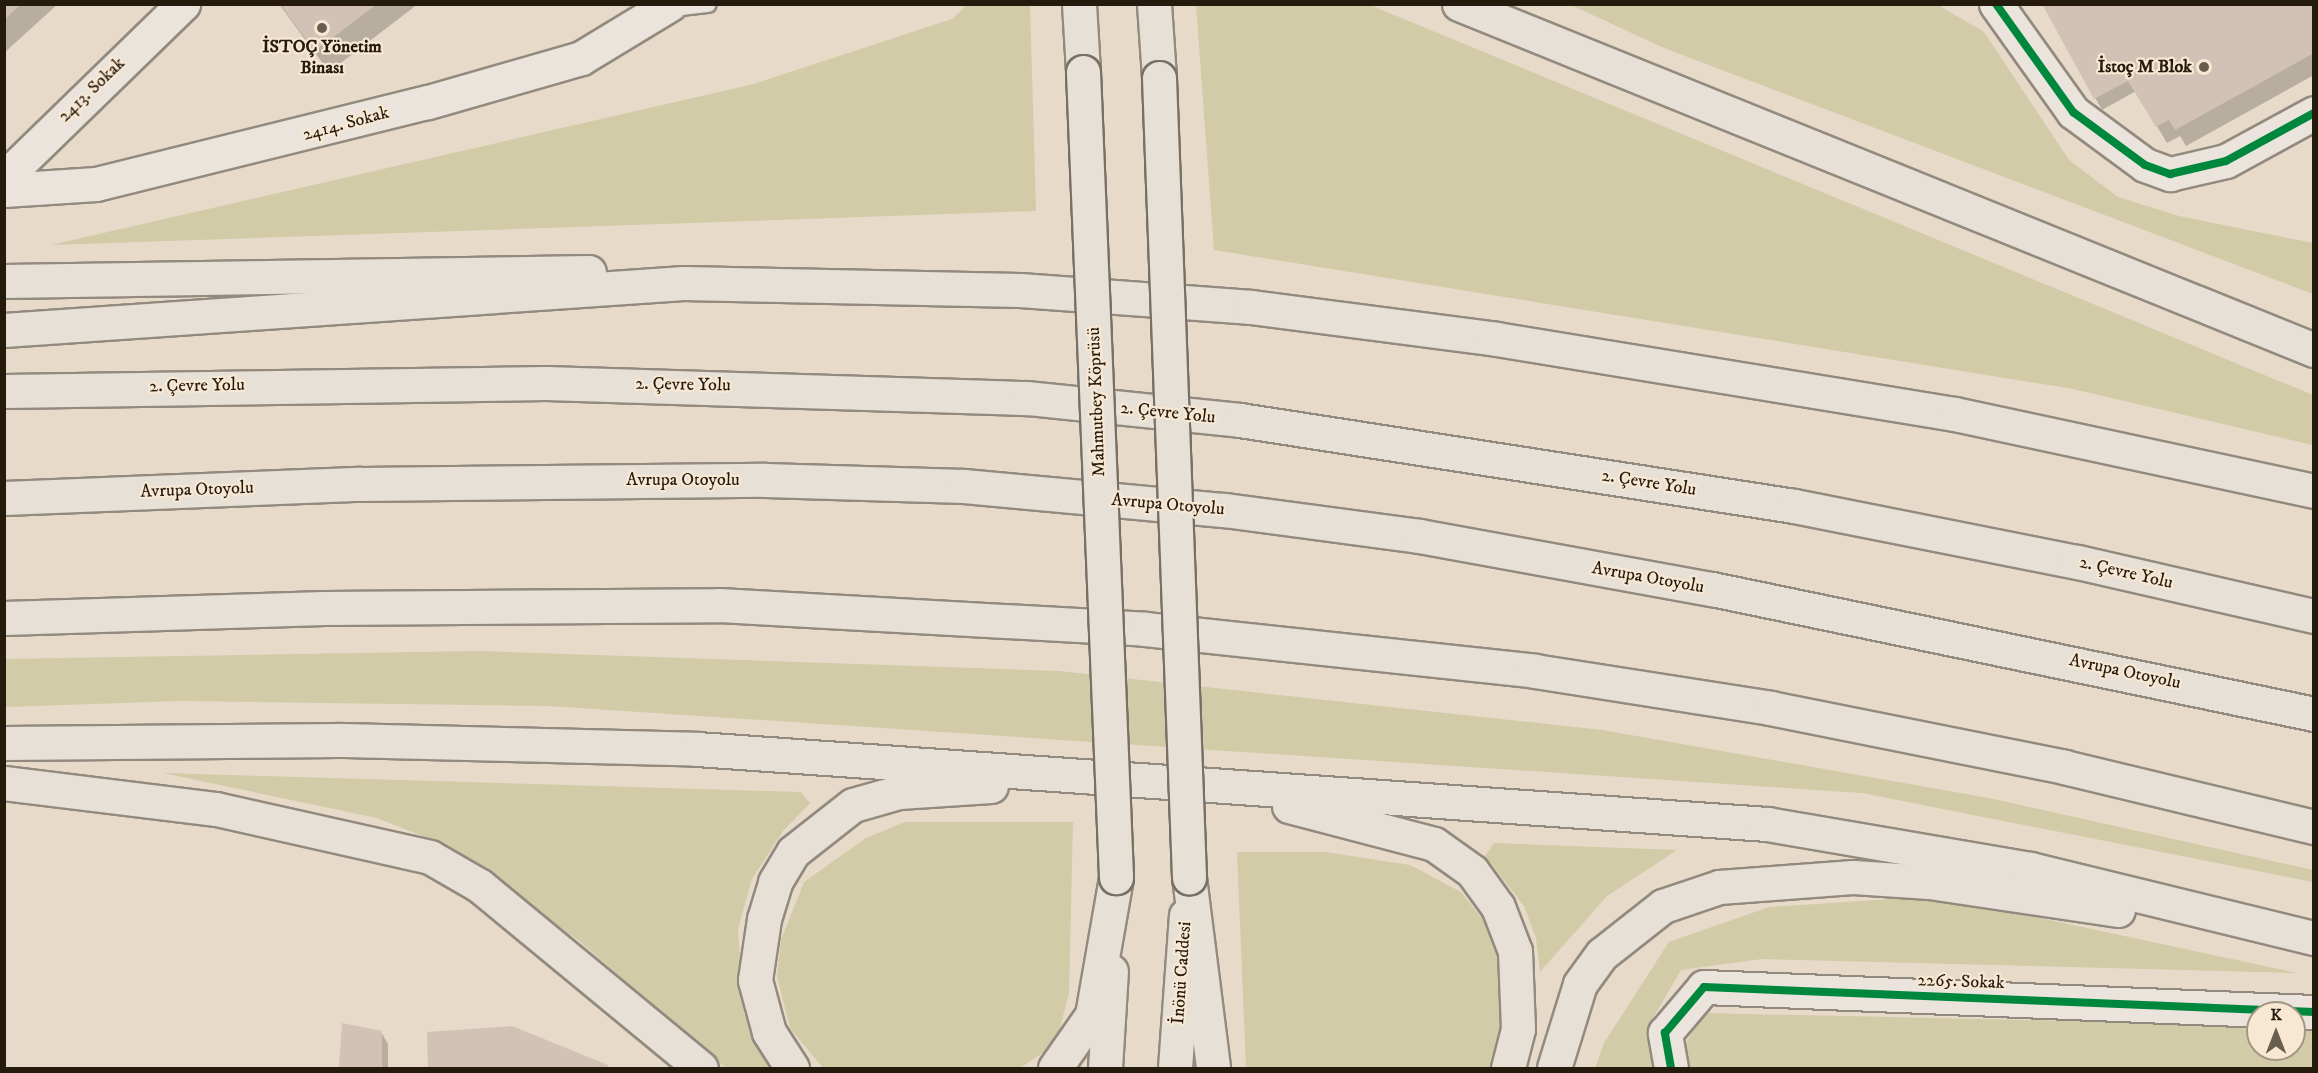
<!DOCTYPE html>
<html>
<head>
<meta charset="utf-8">
<style>
  body { margin:0 }
  #map { position:relative; width:2318px; height:1073px; overflow:hidden; background:#e7dac8; font-family:"IM FELL DW Pica",serif }
  div>[style] { position:absolute }
  .green>* { inset:0; background:#d2cba8 }
  .shadow>* { inset:0; background:#0003 }
  .building>* { inset:0; background:#d2c2b5 }
  .roads { filter:drop-shadow(2px 0 #938a7f) drop-shadow(-2px 0 #938a7f) drop-shadow(0 2px #938a7f) drop-shadow(0 -2px #938a7f) }
  .service>* { height:16px; margin:-8px; padding:0 8px; transform-origin:8px; border-radius:8px; background:#ebe4dc }
  .minor>* { height:33px; margin:-16.5px; padding:0 16.5px; transform-origin:16.5px; border-radius:16.5px; background:#ebe4dc }
  .primary>* { height:33px; margin:-16.5px; padding:0 16.5px; transform-origin:16.5px; border-radius:16.5px; background:#e7e0d6 }
  .trunk>* { height:33px; margin:-16.5px; padding:0 16.5px; transform-origin:16.5px; border-radius:16.5px; background:#e7e0d6 }
  .motorway>* { height:33px; margin:-16.5px; padding:0 16.5px; transform-origin:16.5px; border-radius:16.5px; background:#e7e0d6 }
  .bridges { filter:drop-shadow(2px 0 #787066) drop-shadow(-2px 0 #787066) drop-shadow(0 2px #787066) drop-shadow(0 -2px #787066) }
  .trunk-bridge>* { height:33px; margin:-16.5px; padding:0 16.5px; transform-origin:16.5px; border-radius:16.5px; background:#e7e0d6 }
  .cycleway>* { height:8px; margin:-4px; padding:0 4px; transform-origin:4px; border-radius:4px; background:#00873e }
  .dots>* { width:16px; height:16px; translate:-50% -50%; box-sizing:border-box; border:3px solid #f8e8d3; border-radius:50% }
  span { translate:-50% -50%; white-space:nowrap; text-align:center; line-height:1.15; -webkit-text-stroke:4.5px #f8e8d3; paint-order:stroke }
  .poi-label { font-size:18px; color:#251b0d; font-weight:700 }
  .right { translate:-100% -50%; text-align:right }
  .street-label { font-size:18px; color:#251b0d }
  .frame { position:absolute; inset:0; border:6px solid #251b0d; pointer-events:none }
  .north { position:absolute; left:2246px; top:1001px; width:60px; height:60px; box-sizing:border-box; background:#f8e8d3; border:2px solid #a49684; border-radius:50%; rotate:0deg; font-size:16px; font-weight:700; line-height:24px; text-align:center; color:#251b0d }
  .north::after { content:''; display:block; margin:auto; width:21px; height:27px; background:#695e4e; clip-path:polygon(50% 0,100% 100%,50% 72%,0 100%) }
</style>
</head>
<body>
<div id="map">
  <div class="green">
    <i style="clip-path:polygon(967px 5px,1030px 5px,1036px 211px,51px 245px,754px 84px,952px 19px)"></i>
    <i style="clip-path:polygon(1196px 5px,1370px 5px,2313px 395px,2313px 445px,2073px 389px,1214px 250px)"></i>
    <i style="clip-path:polygon(1571px 5px,1938px 5px,1984px 32px,2069px 160px,2118px 197px,2179px 216px,2313px 243px,2313px 294px,1664px 48px)"></i>
    <i style="clip-path:polygon(479px 651px,1059px 671px,1602px 730px,1989px 798px,2313px 870px,2313px 882px,1862px 793px,549px 706px,180px 701px,5px 707px,4px 659px)"></i>
    <i style="clip-path:polygon(163px 773px,801px 792px,810px 803px,783px 831px,752px 879px,738px 929px,744px 1014px,770px 1068px,726px 1068px,578px 940px,440px 843px,377px 818px)"></i>
    <i style="clip-path:polygon(905px 822px,1073px 822px,1069px 993px,1059px 1032px,1046px 1051px,1020px 1068px,823px 1068px,790px 1028px,777px 976px,781px 940px,804px 882px,866px 838px)"></i>
    <i style="clip-path:polygon(1494px 843px,1677px 850px,1607px 896px,1540px 972px,1536px 938px,1524px 906px,1485px 856px)"></i>
    <i style="clip-path:polygon(1237px 852px,1325px 852px,1410px 865px,1461px 892px,1495px 935px,1508px 982px,1504px 1045px,1495px 1068px,1246px 1068px)"></i>
    <i style="clip-path:polygon(1937px 896px,2297px 973px,1762px 959px,1681px 970px,1649px 1025px,1652px 1068px,1595px 1068px,1604px 1043px,1669px 942px,1769px 907px)"></i>
    <i style="clip-path:polygon(1703px 1013px,2258px 1025px,2258px 1049px,2294px 1049px,2294px 1026px,2314px 1026px,2313px 1068px,1683px 1068px,1680px 1053px)"></i>
  </div>
  <div class="shadow">
    <i style="clip-path:polygon(4px 4px,58px 4px,4px 53px)"></i>
    <i style="clip-path:polygon(279px 4px,418px 4px,329px 72px)"></i>
    <i style="clip-path:polygon(2043px 4px,2314px 4px,2314px 75px,2186px 146px,2180px 136px,2167px 143px,2136px 91px,2102px 110px)"></i>
    <i style="clip-path:polygon(344px 1025px,381px 1032px,388px 1044px,388px 1068px,341px 1068px)"></i>
    <i style="clip-path:polygon(429px 1033px,607px 1066px,608px 1068px,430px 1068px)"></i>
  </div>
  <div class="building">
    <i style="clip-path:polygon(4px 4px,21px 4px,4px 20px)"></i>
    <i style="clip-path:polygon(280px 4px,377px 4px,315px 51px)"></i>
    <i style="clip-path:polygon(2042px 4px,2314px 4px,2314px 53px,2175px 130px,2169px 120px,2156px 127px,2128px 81px,2094px 99px)"></i>
    <i style="clip-path:polygon(342px 1023px,382px 1031px,382px 1068px,339px 1068px)"></i>
    <i style="clip-path:polygon(512px 1026px,608px 1065px,609px 1068px,428px 1068px,427px 1032px)"></i>
  </div>
  <div class="roads">
    <div class="service">
      <i style="left:665px;top:9px;width:43px;rotate:-6.6deg"></i>
    </div>
    <div class="minor">
      <i style="left:1996px;top:4px;width:133px;rotate:54.5deg"></i>
      <i style="left:2073px;top:112px;width:89px;rotate:36.4deg"></i>
      <i style="left:2145px;top:165px;width:27px;rotate:20deg"></i>
      <i style="left:2170px;top:174px;width:57px;rotate:-13.1deg"></i>
      <i style="left:2226px;top:161px;width:100px;rotate:-28.6deg"></i>
      <i style="left:4px;top:178px;width:250px;rotate:-44.2deg"></i>
      <i style="left:4px;top:190px;width:92px;rotate:-3.7deg"></i>
      <i style="left:96px;top:184px;width:342px;rotate:-13.9deg"></i>
      <i style="left:428px;top:102px;width:159px;rotate:-16deg"></i>
      <i style="left:581px;top:58px;width:104px;rotate:-31.2deg"></i>
      <i style="left:1671px;top:1068px;width:36px;rotate:-100deg"></i>
      <i style="left:1665px;top:1033px;width:60px;rotate:-49.7deg"></i>
      <i style="left:1704px;top:987px;width:611px;rotate:2.35deg"></i>
    </div>
    <div class="primary">
      <i style="left:4px;top:783px;width:214px;rotate:7deg"></i>
      <i style="left:216px;top:809px;width:219px;rotate:12.6deg"></i>
      <i style="left:430px;top:857px;width:58px;rotate:30.1deg"></i>
      <i style="left:480px;top:886px;width:286px;rotate:39.5deg"></i>
      <i style="left:1105px;top:1068px;width:97px;rotate:-86.5deg"></i>
      <i style="left:1175px;top:1068px;width:153px;rotate:-85.9deg"></i>
    </div>
    <div class="trunk">
      <i style="left:1079px;top:4px;width:68px;rotate:86.6deg"></i>
      <i style="left:1154px;top:4px;width:74px;rotate:86.1deg"></i>
      <i style="left:4px;top:743px;width:336px;rotate:-0.5deg"></i>
      <i style="left:340px;top:740px;width:357px;rotate:1.4deg"></i>
      <i style="left:697px;top:749px;width:1073px;rotate:4.01deg"></i>
      <i style="left:1767px;top:824px;width:267px;rotate:9.7deg"></i>
      <i style="left:2030px;top:869px;width:292px;rotate:13.7deg"></i>
      <i style="left:1289px;top:806px;width:150px;rotate:14.7deg"></i>
      <i style="left:1434px;top:844px;width:47px;rotate:35.4deg"></i>
      <i style="left:1472px;top:871px;width:44px;rotate:54.2deg"></i>
      <i style="left:1498px;top:907px;width:47px;rotate:68.9deg"></i>
      <i style="left:1515px;top:951px;width:78px;rotate:87.8deg"></i>
      <i style="left:1518px;top:1029px;width:40px;rotate:104.4deg"></i>
      <i style="left:1189px;top:877px;width:193px;rotate:82.8deg"></i>
      <i style="left:792px;top:1068px;width:43px;rotate:-122.6deg"></i>
      <i style="left:769px;top:1032px;width:54px;rotate:-105.1deg"></i>
      <i style="left:755px;top:980px;width:62px;rotate:-81.6deg"></i>
      <i style="left:764px;top:919px;width:39px;rotate:-73deg"></i>
      <i style="left:775px;top:882px;width:35px;rotate:-59deg"></i>
      <i style="left:793px;top:852px;width:76px;rotate:-38.1deg"></i>
      <i style="left:853px;top:805px;width:48px;rotate:-15.8deg"></i>
      <i style="left:899px;top:792px;width:92px;rotate:-3.7deg"></i>
      <i style="left:1055px;top:1068px;width:65px;rotate:-55.1deg"></i>
      <i style="left:1092px;top:1015px;width:140px;rotate:-80.1deg"></i>
      <i style="left:1554px;top:1068px;width:88px;rotate:-72.8deg"></i>
      <i style="left:1580px;top:984px;width:37px;rotate:-54deg"></i>
      <i style="left:1602px;top:954px;width:78px;rotate:-38.2deg"></i>
      <i style="left:1663px;top:906px;width:59px;rotate:-18.7deg"></i>
      <i style="left:1719px;top:887px;width:134px;rotate:-4.3deg"></i>
      <i style="left:1853px;top:877px;width:76px;rotate:3.8deg"></i>
      <i style="left:1929px;top:882px;width:191px;rotate:8.4deg"></i>
    </div>
    <div class="motorway">
      <i style="left:1459px;top:4px;width:922px;rotate:22.03deg"></i>
      <i style="left:4px;top:281px;width:585px;rotate:-0.88deg"></i>
      <i style="left:4px;top:330px;width:681px;rotate:-3.96deg"></i>
      <i style="left:683px;top:283px;width:337px;rotate:1.2deg"></i>
      <i style="left:1020px;top:290px;width:232px;rotate:4.2deg"></i>
      <i style="left:1251px;top:307px;width:247px;rotate:7.4deg"></i>
      <i style="left:1496px;top:339px;width:465px;rotate:9.3deg"></i>
      <i style="left:1955px;top:414px;width:367px;rotate:12.1deg"></i>
      <i style="left:4px;top:391px;width:542px;rotate:-0.85deg"></i>
      <i style="left:546px;top:383px;width:482px;rotate:1.8deg"></i>
      <i style="left:1028px;top:398px;width:213px;rotate:5.9deg"></i>
      <i style="left:1240px;top:420px;width:561px;rotate:8.82deg"></i>
      <i style="left:1794px;top:506px;width:289px;rotate:11.2deg"></i>
      <i style="left:2078px;top:562px;width:242px;rotate:12.9deg"></i>
      <i style="left:4px;top:498px;width:356px;rotate:-2.3deg"></i>
      <i style="left:360px;top:484px;width:405px;rotate:-0.6deg"></i>
      <i style="left:765px;top:480px;width:199px;rotate:1.7deg"></i>
      <i style="left:964px;top:486px;width:262px;rotate:5.3deg"></i>
      <i style="left:1225px;top:510px;width:196px;rotate:7.6deg"></i>
      <i style="left:1419px;top:536px;width:298px;rotate:10.3deg"></i>
      <i style="left:1712px;top:589px;width:615px;rotate:11.73deg"></i>
      <i style="left:4px;top:618px;width:320px;rotate:-1.8deg"></i>
      <i style="left:324px;top:608px;width:395px;rotate:-0.4deg"></i>
      <i style="left:719px;top:605px;width:427px;rotate:3.2deg"></i>
      <i style="left:1145px;top:629px;width:392px;rotate:6.1deg"></i>
      <i style="left:1535px;top:671px;width:238px;rotate:8.9deg"></i>
      <i style="left:1770px;top:708px;width:300px;rotate:11.3deg"></i>
      <i style="left:2064px;top:767px;width:257px;rotate:13.5deg"></i>
    </div>
  </div>
  <div class="bridges">
    <div class="trunk-bridge">
      <i style="left:1083px;top:72px;width:806px;rotate:87.65deg"></i>
      <i style="left:1159px;top:78px;width:800px;rotate:87.85deg"></i>
    </div>
  </div>
  <div class="cycleway">
    <i style="left:1996px;top:4px;width:133px;rotate:54.5deg"></i>
    <i style="left:2073px;top:112px;width:89px;rotate:36.4deg"></i>
    <i style="left:2145px;top:165px;width:27px;rotate:20deg"></i>
    <i style="left:2170px;top:174px;width:57px;rotate:-13.1deg"></i>
    <i style="left:2226px;top:161px;width:100px;rotate:-28.6deg"></i>
    <i style="left:1671px;top:1068px;width:36px;rotate:-100deg"></i>
    <i style="left:1665px;top:1033px;width:60px;rotate:-49.7deg"></i>
    <i style="left:1704px;top:987px;width:611px;rotate:2.35deg"></i>
  </div>
  <div class="dots">
    <i style="left:322px;top:28px;background:#695e4e"></i>
    <i style="left:2204px;top:67px;background:#695e4e"></i>
  </div>
  <div class="poi-label">
    <span style="left:322px;top:58px">İSTOÇ Yönetim<br>Binası</span>
    <span class="right" style="left:2192px;top:67px">İstoç M Blok</span>
  </div>
  <div class="street-label">
    <span style="left:92px;top:90px;rotate:-44deg">2413. Sokak</span>
    <span style="left:346px;top:124px;rotate:-15deg">2414. Sokak</span>
    <span style="left:683px;top:385px;rotate:1deg">2. Çevre Yolu</span>
    <span style="left:197px;top:386px;rotate:-1deg">2. Çevre Yolu</span>
    <span style="left:1097px;top:402px;rotate:-92deg">Mahmutbey Köprüsü</span>
    <span style="left:1168px;top:413px;rotate:6deg">2. Çevre Yolu</span>
    <span style="left:683px;top:480px">Avrupa Otoyolu</span>
    <span style="left:1649px;top:483px;rotate:9deg">2. Çevre Yolu</span>
    <span style="left:197px;top:490px;rotate:-2deg">Avrupa Otoyolu</span>
    <span style="left:1168px;top:505px;rotate:5deg">Avrupa Otoyolu</span>
    <span style="left:2126px;top:573px;rotate:13deg">2. Çevre Yolu</span>
    <span style="left:1648px;top:578px;rotate:10deg">Avrupa Otoyolu</span>
    <span style="left:2125px;top:672px;rotate:12deg">Avrupa Otoyolu</span>
    <span style="left:1182px;top:973px;rotate:-86deg">İnönü Caddesi</span>
    <span style="left:1961px;top:982px;rotate:2deg">2265. Sokak</span>
  </div>
  <div class="frame"></div>
  <div class="north">K</div>
</div>
</body>
</html>
